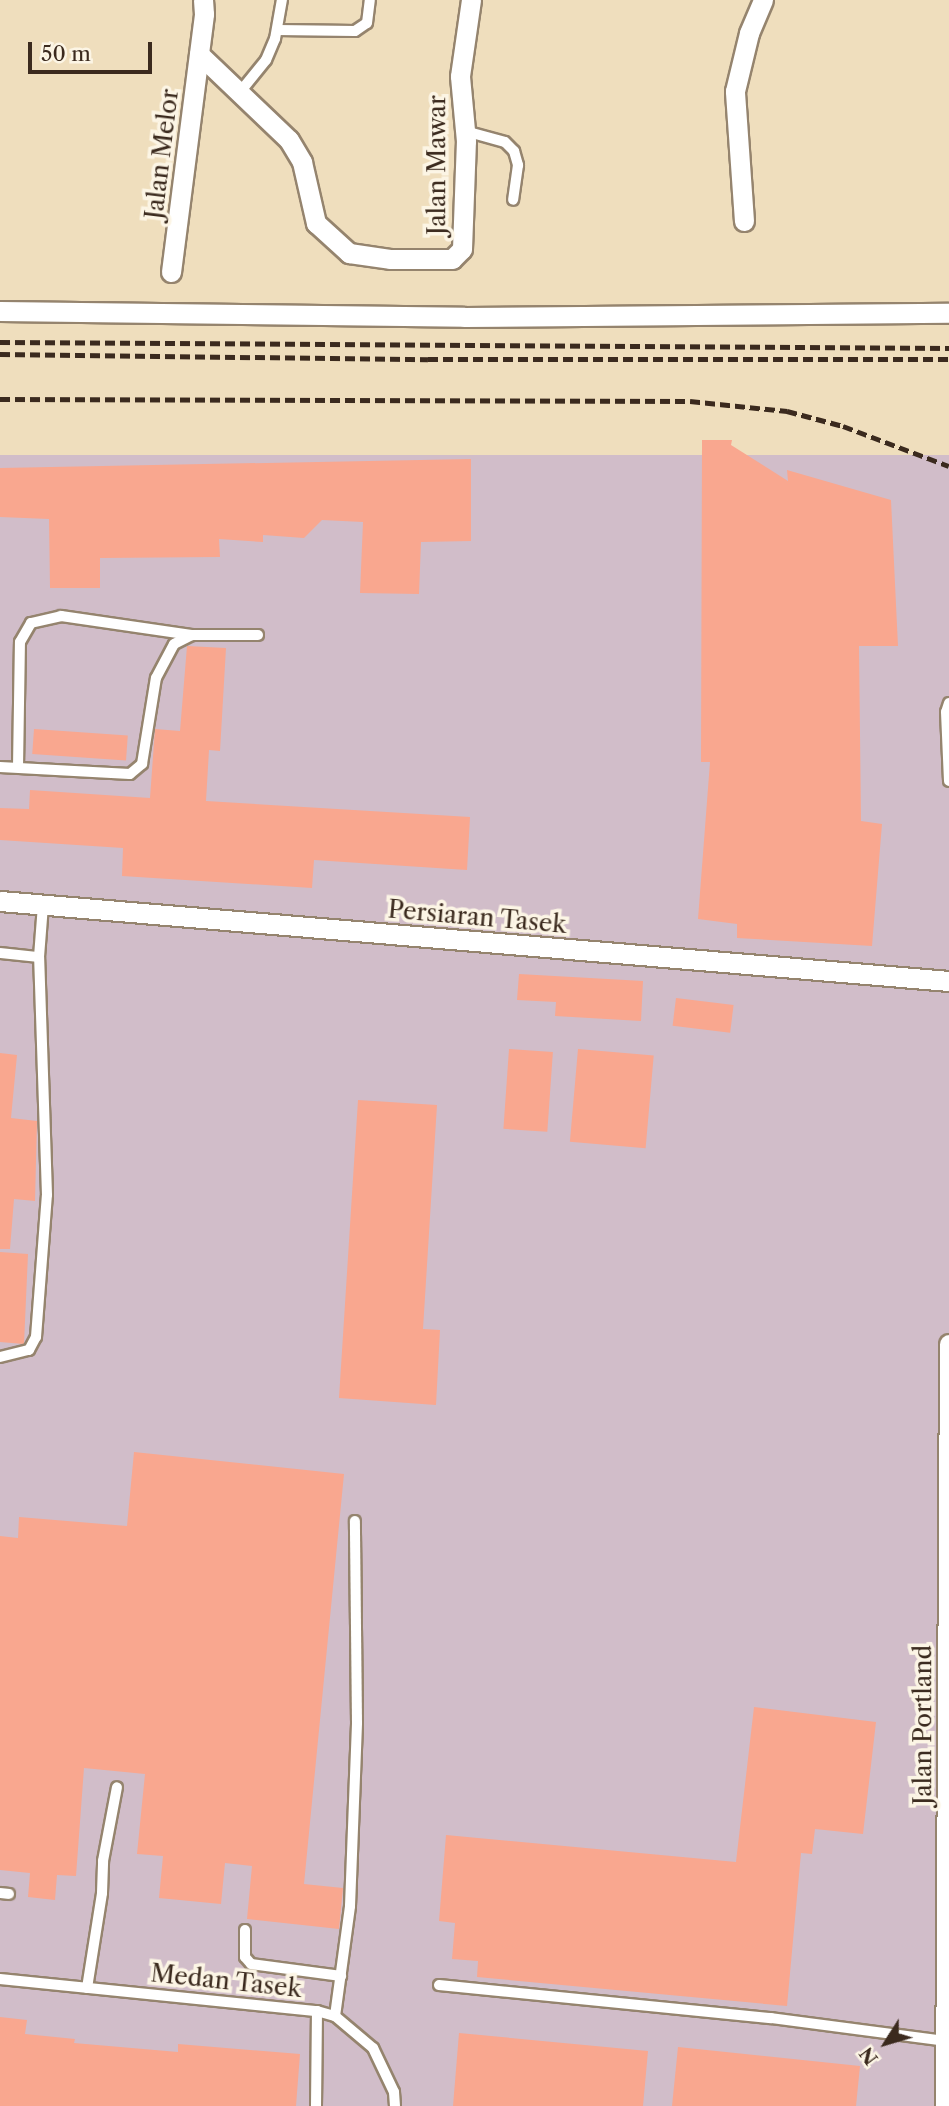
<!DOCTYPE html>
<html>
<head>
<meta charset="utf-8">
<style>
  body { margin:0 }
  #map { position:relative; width:949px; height:2106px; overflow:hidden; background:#efdebd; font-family:"Libre Caslon Text",serif }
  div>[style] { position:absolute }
  .industrial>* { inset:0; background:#d1bdc9; transform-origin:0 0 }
  .building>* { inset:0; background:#f9a78f; transform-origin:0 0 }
  .roads { filter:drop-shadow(2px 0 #95846e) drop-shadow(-2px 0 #95846e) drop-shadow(0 2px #95846e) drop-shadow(0 -2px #95846e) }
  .service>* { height:10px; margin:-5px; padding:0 5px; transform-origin:5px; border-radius:5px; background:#fff }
  .minor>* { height:19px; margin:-9.5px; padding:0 9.5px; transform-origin:9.5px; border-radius:9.5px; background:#fff }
  .rail>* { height:5px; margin-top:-2.5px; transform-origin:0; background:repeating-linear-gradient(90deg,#3b2a1e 0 10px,transparent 0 15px) }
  span { translate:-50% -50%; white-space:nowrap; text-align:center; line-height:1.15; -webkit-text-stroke:7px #fcf5e5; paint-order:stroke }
  .street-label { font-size:24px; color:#3b2a1e }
  .north { position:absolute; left:851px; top:2008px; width:70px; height:70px; -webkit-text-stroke:5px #fcf5e5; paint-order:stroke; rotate:233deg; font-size:19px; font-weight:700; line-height:28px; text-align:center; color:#3b2a1e }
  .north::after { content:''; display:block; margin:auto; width:24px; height:32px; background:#3b2a1e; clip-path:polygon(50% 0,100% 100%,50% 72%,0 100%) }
  .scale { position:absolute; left:28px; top:42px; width:124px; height:32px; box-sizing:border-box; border:4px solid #3b2a1e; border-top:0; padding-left:9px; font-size:21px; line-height:24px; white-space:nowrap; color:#3b2a1e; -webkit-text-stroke:5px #fcf5e5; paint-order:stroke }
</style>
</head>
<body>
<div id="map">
  <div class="industrial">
    <i style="left:949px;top:455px;width:1651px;height:949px;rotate:90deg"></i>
  </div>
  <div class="building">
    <i style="clip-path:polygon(702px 440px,732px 440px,731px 445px,788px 481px,787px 470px,891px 500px,898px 646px,859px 646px,861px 821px,882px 824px,872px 946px,737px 938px,737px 924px,698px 919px,710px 762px,701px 762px)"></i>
    <i style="clip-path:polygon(471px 459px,471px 541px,421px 542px,419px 594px,360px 593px,363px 522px,322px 520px,304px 538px,263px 535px,263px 542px,219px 539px,220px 557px,100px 558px,100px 588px,50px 588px,49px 519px,0 517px,0 468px)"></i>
    <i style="clip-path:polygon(187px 646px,226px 648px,220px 751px,209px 750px,206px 801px,470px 817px,467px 870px,314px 860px,312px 888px,122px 876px,123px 848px,0 840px,0 808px,29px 809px,30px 790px,150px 798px,155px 729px,180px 731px)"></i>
    <i style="left:34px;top:729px;width:94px;height:25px;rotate:4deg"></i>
    <i style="clip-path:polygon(519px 974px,643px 981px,641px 1021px,555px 1016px,556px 1002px,517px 1000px)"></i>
    <i style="left:676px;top:998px;width:58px;height:28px;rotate:7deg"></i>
    <i style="left:509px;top:1049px;width:44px;height:80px;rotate:4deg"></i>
    <i style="left:578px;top:1049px;width:76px;height:93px;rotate:5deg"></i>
    <i style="clip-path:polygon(0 1053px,17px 1055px,11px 1118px,37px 1121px,35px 1201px,14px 1199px,10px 1249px,0 1249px)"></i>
    <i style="clip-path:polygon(358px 1100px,437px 1105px,423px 1329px,440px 1330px,436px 1405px,339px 1398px)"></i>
    <i style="clip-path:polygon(0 1252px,28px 1254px,24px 1344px,0 1342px)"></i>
    <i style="clip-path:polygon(134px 1452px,344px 1474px,304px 1884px,343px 1888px,339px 1929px,247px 1919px,252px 1866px,225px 1863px,221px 1904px,159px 1898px,163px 1856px,137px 1854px,145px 1774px,84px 1768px,76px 1876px,57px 1875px,55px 1900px,28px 1897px,30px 1873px,0 1870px,0 1536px,18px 1538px,19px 1517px,127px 1526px)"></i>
    <i style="clip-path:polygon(754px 1707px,876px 1722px,863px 1834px,815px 1829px,812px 1854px,801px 1853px,787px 2006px,477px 1977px,478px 1961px,452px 1959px,455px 1923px,439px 1921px,446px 1835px,736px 1862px)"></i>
    <i style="clip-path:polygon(0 2017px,27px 2020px,25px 2034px,75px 2039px,74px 2043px,178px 2052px,178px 2044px,300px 2054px,296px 2106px,0 2106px)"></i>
    <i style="clip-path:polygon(459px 2033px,648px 2051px,643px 2106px,453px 2106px)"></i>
    <i style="clip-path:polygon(678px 2047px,860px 2066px,856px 2106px,672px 2106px)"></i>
  </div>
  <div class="roads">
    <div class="service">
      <i style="left:277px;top:30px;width:78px;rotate:0.7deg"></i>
      <i style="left:355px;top:31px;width:14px;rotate:-34deg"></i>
      <i style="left:367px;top:23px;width:23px;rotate:-83deg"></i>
      <i style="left:240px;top:92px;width:41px;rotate:-50.9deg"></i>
      <i style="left:266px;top:60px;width:23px;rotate:-67deg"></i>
      <i style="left:275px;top:39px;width:40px;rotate:-80deg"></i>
      <i style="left:465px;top:131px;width:41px;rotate:15.4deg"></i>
      <i style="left:505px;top:142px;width:13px;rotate:45deg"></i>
      <i style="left:514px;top:151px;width:15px;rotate:74deg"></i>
      <i style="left:518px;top:165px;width:35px;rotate:98deg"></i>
      <i style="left:949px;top:703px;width:9px;rotate:108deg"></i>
      <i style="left:946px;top:712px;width:69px;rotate:87.5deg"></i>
      <i style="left:0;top:767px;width:130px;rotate:3.1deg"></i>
      <i style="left:130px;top:774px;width:16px;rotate:-40deg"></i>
      <i style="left:142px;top:764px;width:87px;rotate:-80.8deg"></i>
      <i style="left:156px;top:678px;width:38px;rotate:-62deg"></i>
      <i style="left:174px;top:644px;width:20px;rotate:-27deg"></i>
      <i style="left:192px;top:635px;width:66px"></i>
      <i style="left:18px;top:767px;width:125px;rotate:-89.1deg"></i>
      <i style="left:20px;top:642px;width:22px;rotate:-60deg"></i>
      <i style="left:31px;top:623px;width:31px;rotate:-13deg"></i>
      <i style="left:61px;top:616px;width:132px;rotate:8.3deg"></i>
      <i style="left:0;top:953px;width:39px;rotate:6deg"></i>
      <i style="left:0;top:1357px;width:30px;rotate:-14deg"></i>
      <i style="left:29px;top:1350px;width:15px;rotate:-62deg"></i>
      <i style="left:36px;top:1337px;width:142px;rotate:-85.6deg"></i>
      <i style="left:47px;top:1195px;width:238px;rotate:-91.9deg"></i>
      <i style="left:39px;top:957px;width:52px;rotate:-85.6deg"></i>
      <i style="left:0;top:1893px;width:9px;rotate:6deg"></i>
      <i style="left:245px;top:1930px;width:27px;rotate:90deg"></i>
      <i style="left:245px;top:1957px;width:9px;rotate:49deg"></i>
      <i style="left:251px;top:1964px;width:91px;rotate:7.6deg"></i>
      <i style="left:0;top:1979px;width:319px;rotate:5.8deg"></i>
      <i style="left:317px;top:2011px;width:19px;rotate:16deg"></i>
      <i style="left:335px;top:2016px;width:50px;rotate:40.1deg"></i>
      <i style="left:373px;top:2048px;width:49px;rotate:64.5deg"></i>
      <i style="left:394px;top:2092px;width:14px;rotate:86deg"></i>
      <i style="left:439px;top:1985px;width:334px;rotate:5.7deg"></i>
      <i style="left:771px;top:2018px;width:176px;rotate:7.5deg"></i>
      <i style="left:87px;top:1988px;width:96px;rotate:-81deg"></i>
      <i style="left:102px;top:1893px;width:32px;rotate:-88deg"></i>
      <i style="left:103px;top:1861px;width:75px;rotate:-79.3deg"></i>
      <i style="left:335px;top:2016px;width:111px;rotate:-82.2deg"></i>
      <i style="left:350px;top:1906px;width:183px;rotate:-87.8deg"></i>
      <i style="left:357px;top:1723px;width:202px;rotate:-90.6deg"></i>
      <i style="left:316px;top:2106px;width:95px;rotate:-89.4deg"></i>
    </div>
    <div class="minor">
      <i style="left:199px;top:54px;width:124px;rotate:43.7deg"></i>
      <i style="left:289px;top:140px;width:26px;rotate:59deg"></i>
      <i style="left:302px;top:162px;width:63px;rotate:77.1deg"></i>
      <i style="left:316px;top:223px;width:45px;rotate:42.3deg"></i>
      <i style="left:349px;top:253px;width:41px;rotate:8.3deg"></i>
      <i style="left:390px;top:259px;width:62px"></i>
      <i style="left:452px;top:259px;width:14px;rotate:-45deg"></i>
      <i style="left:462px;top:249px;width:108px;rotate:-87.9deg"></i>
      <i style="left:466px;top:141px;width:65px;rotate:-95.3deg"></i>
      <i style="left:460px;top:76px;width:77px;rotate:-81.8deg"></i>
      <i style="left:744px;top:221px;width:130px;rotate:-94deg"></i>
      <i style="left:735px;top:91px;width:60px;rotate:-76.4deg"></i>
      <i style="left:749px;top:33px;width:36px;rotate:-67deg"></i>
      <i style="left:171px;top:272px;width:260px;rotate:-82.7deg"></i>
      <i style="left:204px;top:14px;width:14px;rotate:-94deg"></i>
      <i style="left:0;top:311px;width:464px;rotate:0.7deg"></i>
      <i style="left:464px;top:317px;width:485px;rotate:-0.5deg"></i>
      <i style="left:0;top:901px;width:952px;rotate:4.82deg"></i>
      <i style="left:945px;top:2106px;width:762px;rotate:-89.7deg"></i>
    </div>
  </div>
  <div class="rail">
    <i style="left:0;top:342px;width:949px;rotate:0.36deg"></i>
    <i style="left:0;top:354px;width:428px;rotate:0.7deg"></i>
    <i style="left:428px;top:359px;width:521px"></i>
    <i style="left:0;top:399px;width:690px;rotate:0.17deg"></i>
    <i style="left:690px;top:401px;width:98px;rotate:5.9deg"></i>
    <i style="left:787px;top:411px;width:58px;rotate:15deg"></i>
    <i style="left:843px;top:426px;width:113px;rotate:20.7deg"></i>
  </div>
  <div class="street-label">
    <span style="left:162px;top:154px;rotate:-83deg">Jalan Melor</span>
    <span style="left:437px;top:165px;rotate:-90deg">Jalan Mawar</span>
    <span style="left:477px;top:917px;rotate:5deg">Persiaran Tasek</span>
    <span style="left:923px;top:1725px;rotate:-90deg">Jalan Portland</span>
    <span style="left:226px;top:1981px;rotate:6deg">Medan Tasek</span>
  </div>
  <div class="north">N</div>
  <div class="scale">50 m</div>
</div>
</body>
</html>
